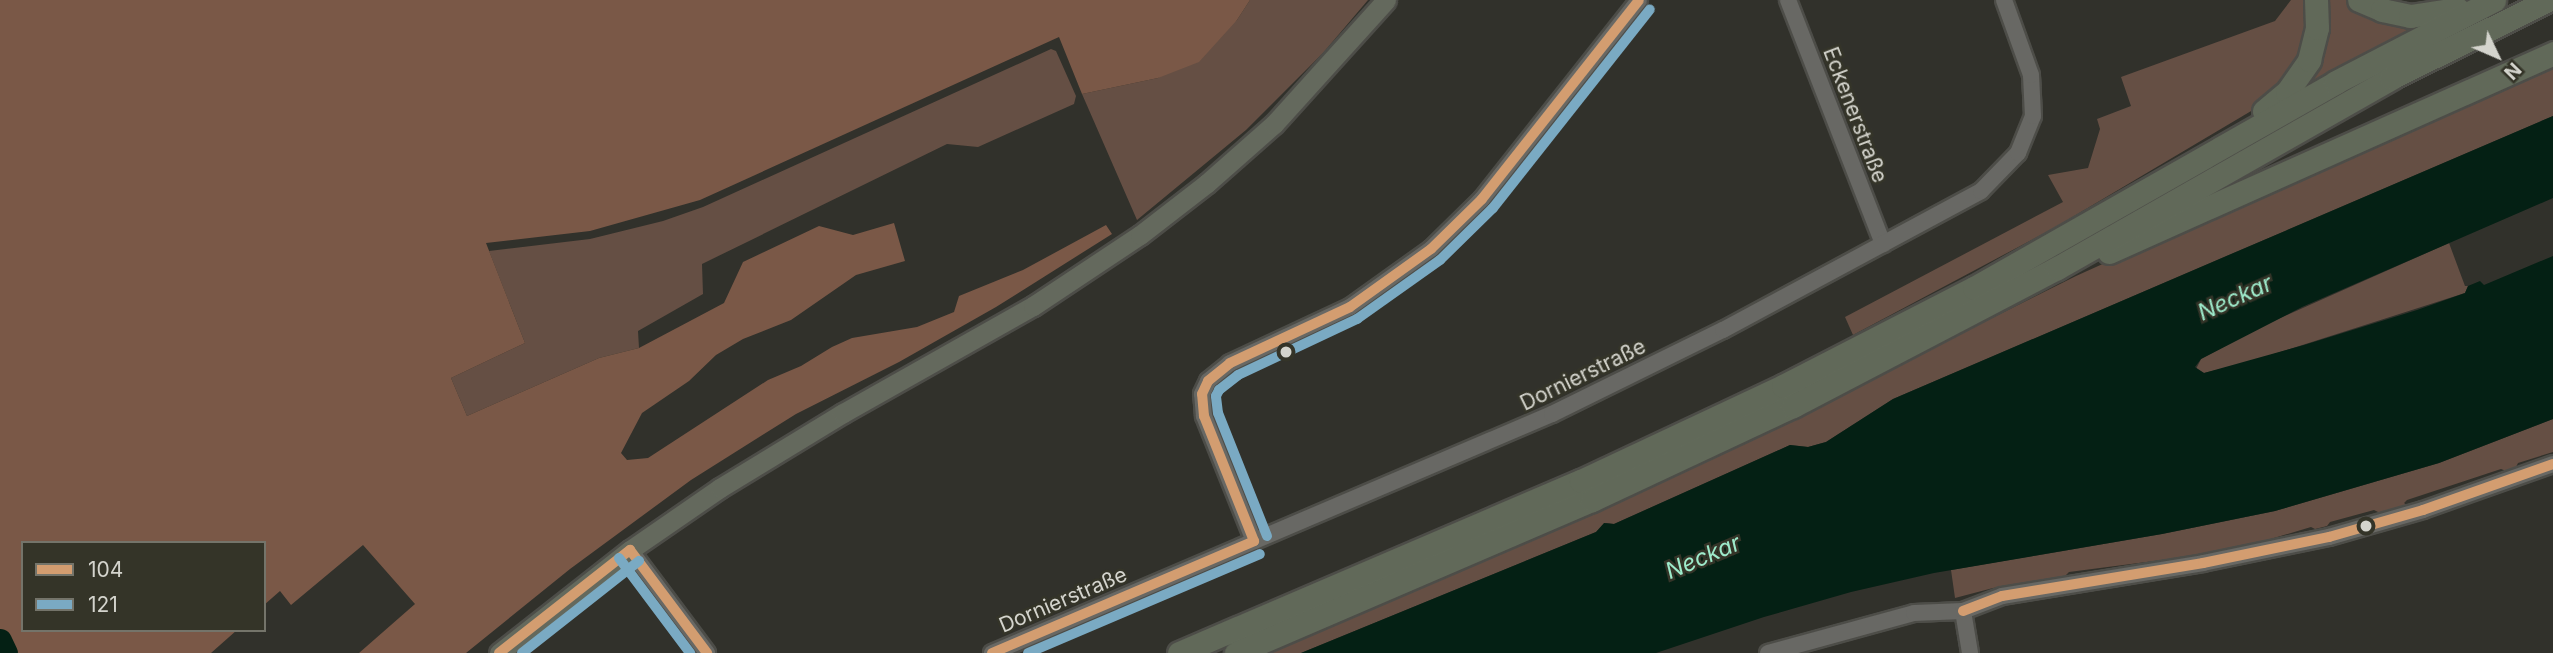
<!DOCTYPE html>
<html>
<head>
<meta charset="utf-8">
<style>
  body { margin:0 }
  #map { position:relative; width:2553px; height:653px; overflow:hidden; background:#31312b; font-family:Inter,sans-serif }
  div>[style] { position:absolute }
  .green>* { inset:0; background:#654f44 }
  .forest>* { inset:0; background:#7a5847 }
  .water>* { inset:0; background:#042014 }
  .river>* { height:23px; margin:-11.5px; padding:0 11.5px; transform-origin:11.5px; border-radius:11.5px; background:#042014 }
  .roads { filter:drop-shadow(2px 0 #4d4d48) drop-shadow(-2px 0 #4d4d48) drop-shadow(0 2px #4d4d48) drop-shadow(0 -2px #4d4d48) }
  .minor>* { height:16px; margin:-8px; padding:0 8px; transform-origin:8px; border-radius:8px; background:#686864 }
  .major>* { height:19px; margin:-9.5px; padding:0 9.5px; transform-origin:9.5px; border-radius:9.5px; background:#64695d }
  .highway>* { height:23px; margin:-11.5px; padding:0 11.5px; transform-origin:11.5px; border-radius:11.5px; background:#616959 }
  .bus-1>* { height:10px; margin:-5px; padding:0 5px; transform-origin:5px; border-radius:5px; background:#d39d70 }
  .bus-2>* { height:10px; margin:-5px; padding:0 5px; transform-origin:5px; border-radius:5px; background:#7aaac3 }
  .dots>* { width:19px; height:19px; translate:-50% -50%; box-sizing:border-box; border:4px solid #343428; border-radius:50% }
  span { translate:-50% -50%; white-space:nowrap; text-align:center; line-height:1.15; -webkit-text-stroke:5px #343428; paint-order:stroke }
  .street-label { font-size:21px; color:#d4d4cd }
  .water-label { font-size:23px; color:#9eebcb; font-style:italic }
  .legend { position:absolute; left:21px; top:541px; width:245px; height:91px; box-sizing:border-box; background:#343428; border:2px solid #74746a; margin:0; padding:9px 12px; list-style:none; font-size:21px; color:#d4d4cd }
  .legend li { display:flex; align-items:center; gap:14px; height:35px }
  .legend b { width:35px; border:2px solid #74746a }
  .north { position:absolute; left:2462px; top:21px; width:70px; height:70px; -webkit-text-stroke:5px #343428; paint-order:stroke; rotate:134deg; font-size:19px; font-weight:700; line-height:28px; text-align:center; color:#d4d4cd }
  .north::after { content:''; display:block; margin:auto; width:24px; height:32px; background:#d4d4cd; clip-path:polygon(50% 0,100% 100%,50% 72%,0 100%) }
</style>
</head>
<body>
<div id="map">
  <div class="green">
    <i style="clip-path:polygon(1250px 0,1368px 0,1323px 53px,1246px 130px,1137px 220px,1082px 94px,1158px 78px,1237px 20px)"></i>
    <i style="clip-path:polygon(2291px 0,2311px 0,2305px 53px,2268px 101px,2054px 228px,1853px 335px,1845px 317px,2063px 202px,2048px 175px,2088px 168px,2100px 129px,2097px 119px,2131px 106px,2121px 77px,2275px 21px)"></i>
    <i style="clip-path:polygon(2321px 0,2348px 0,2419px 24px,2301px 89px)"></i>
    <i style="clip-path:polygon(1051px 49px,1056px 51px,1076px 96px,1074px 104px,978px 147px,947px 144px,702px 264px,703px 294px,638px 331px,639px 348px,599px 358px,467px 416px,451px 378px,525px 343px,489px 251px,590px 239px,663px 221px,703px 207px)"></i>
    <i style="clip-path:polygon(2553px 61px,2553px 116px,1893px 399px,1826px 442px,1808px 447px,1790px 445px,1614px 524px,1606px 523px,1596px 532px,1301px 653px,1269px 653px,1692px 468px,2076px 276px)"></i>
    <i style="clip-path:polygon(2449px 243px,2465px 286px,2468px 286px,2465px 293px,2246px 363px,2204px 373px,2196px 369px,2201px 359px,2260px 327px)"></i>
    <i style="clip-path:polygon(2553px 419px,2553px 452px,2518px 463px,2516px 467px,2506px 471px,2501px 469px,2407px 500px,2404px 503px,2408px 506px,2382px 514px,2374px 510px,2330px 522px,2327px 526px,2315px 529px,2311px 527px,2264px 541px,2185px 557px,2069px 572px,2064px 577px,1993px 588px,1955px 598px,1951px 570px,2162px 534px,2275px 511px,2439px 463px)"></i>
  </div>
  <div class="forest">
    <i style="clip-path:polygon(0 0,1250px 0,1237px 20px,1199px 62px,1158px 78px,1082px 94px,1059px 37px,700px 200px,590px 231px,486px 243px,525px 343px,451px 378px,467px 416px,599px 358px,639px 348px,724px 303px,743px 262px,819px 226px,853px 235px,894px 223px,905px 261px,856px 275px,791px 320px,743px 339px,716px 355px,689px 381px,642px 413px,621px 453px,627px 460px,648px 458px,768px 380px,801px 366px,832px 347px,852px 338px,917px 327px,954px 312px,959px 296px,1023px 270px,1106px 225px,1112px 234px,996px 307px,899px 362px,796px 414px,691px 480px,570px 569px,466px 653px,359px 653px,415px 604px,363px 545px,291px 605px,280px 591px,264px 605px,264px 543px,23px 543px,23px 630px,237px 630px,211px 653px,0 653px)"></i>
  </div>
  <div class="water">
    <i style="clip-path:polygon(2553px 116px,2553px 198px,2302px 307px,2201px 359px,2195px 367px,2204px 373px,2304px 345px,2417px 310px,2465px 293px,2468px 286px,2480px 281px,2484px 285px,2553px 256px,2553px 419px,2439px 463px,2275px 511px,2162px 534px,1934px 573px,1851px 592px,1764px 617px,1656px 653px,1301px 653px,1596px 532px,1604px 523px,1614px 524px,1790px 445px,1808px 447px,1826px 442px,1893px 399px)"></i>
  </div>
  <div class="river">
    <i style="left:0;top:640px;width:14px;rotate:65deg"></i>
  </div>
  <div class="roads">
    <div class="minor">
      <i style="left:1788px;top:0;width:262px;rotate:68.7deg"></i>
      <i style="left:1254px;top:541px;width:135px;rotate:-111.8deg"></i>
      <i style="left:1204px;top:416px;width:22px;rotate:-95deg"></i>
      <i style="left:1202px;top:394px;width:14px;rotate:-65deg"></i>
      <i style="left:1208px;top:381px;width:28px;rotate:-39deg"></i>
      <i style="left:1230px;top:363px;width:132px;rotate:-25deg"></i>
      <i style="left:1350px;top:307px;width:100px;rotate:-35.6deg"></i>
      <i style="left:1431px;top:249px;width:71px;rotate:-44.4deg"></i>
      <i style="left:1482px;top:199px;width:253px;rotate:-51.7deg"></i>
      <i style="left:630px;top:550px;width:129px;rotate:53.2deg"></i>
      <i style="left:1963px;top:611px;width:43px;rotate:80.5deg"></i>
      <i style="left:992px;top:653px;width:609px;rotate:-23.11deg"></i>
      <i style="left:1552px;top:414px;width:191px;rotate:-26.2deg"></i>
      <i style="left:1723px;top:330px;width:293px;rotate:-28.3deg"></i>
      <i style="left:1981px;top:191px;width:53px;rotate:-45.8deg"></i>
      <i style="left:2018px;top:153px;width:40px;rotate:-68deg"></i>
      <i style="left:2033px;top:116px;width:41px;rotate:-92.8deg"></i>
      <i style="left:2031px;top:75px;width:80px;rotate:-109.8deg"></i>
      <i style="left:1768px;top:653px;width:151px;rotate:-15.3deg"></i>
      <i style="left:1914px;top:613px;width:49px;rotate:-2.3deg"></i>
      <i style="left:1963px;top:611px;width:42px;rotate:-21deg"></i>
      <i style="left:2002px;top:596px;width:204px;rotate:-9.3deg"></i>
      <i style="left:2203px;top:563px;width:129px;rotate:-11.7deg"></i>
      <i style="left:2329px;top:537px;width:98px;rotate:-16deg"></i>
      <i style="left:2423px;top:510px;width:138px;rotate:-19.5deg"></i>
    </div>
    <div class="major">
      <i style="left:499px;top:653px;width:167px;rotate:-38.2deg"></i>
      <i style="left:630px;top:550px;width:109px;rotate:-34.6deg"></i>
      <i style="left:720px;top:488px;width:144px;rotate:-31.4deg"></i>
      <i style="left:843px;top:413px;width:218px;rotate:-29.4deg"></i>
      <i style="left:1033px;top:306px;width:128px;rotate:-33.6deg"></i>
      <i style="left:1140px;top:235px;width:85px;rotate:-37.8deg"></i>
      <i style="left:1207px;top:183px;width:89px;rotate:-41.4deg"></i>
      <i style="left:1274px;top:124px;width:167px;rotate:-47.9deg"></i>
    </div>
    <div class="highway">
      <i style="left:2359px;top:0;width:25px;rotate:23deg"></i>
      <i style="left:2382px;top:10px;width:29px;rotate:12deg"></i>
      <i style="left:2410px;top:16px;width:48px;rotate:-8.5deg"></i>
      <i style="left:2264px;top:111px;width:30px;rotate:-40deg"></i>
      <i style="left:2287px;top:92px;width:39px;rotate:-55deg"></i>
      <i style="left:2309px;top:60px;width:33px;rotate:-76deg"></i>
      <i style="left:2317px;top:28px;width:28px;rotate:-92deg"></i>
      <i style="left:2109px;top:252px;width:487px;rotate:-24.1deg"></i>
      <i style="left:1179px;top:653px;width:437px;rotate:-23.2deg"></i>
      <i style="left:1581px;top:481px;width:223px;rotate:-25.2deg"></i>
      <i style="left:1783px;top:386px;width:215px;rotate:-27.2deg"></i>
      <i style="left:1974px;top:288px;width:417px;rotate:-29.6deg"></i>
      <i style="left:2336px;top:82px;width:178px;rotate:-27.4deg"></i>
      <i style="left:1236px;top:653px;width:387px;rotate:-23.3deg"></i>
      <i style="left:1592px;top:500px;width:222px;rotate:-25.1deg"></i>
      <i style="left:1793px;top:406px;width:298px;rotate:-27.6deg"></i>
      <i style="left:2057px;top:268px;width:384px;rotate:-29.6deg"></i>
      <i style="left:2391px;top:78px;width:175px;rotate:-26.4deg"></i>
    </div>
  </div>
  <div class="bus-1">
    <i style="left:1254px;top:541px;width:135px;rotate:-111.8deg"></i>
    <i style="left:1204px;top:416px;width:22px;rotate:-95deg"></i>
    <i style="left:1202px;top:394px;width:14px;rotate:-65deg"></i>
    <i style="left:1208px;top:381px;width:28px;rotate:-39deg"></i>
    <i style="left:1230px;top:363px;width:132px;rotate:-25deg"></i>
    <i style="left:1350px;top:307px;width:100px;rotate:-35.6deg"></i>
    <i style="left:1431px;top:249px;width:71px;rotate:-44.4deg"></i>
    <i style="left:1482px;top:199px;width:253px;rotate:-51.7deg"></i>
    <i style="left:630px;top:550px;width:129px;rotate:53.2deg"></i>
    <i style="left:1963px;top:611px;width:42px;rotate:-21deg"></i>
    <i style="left:2002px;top:596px;width:204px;rotate:-9.3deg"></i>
    <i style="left:2203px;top:563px;width:129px;rotate:-11.7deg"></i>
    <i style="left:2329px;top:537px;width:98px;rotate:-16deg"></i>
    <i style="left:2423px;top:510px;width:138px;rotate:-19.5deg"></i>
    <i style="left:499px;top:653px;width:167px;rotate:-38.2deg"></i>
    <i style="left:992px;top:653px;width:285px;rotate:-23.1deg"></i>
  </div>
  <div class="bus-2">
    <i style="left:1267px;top:536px;width:132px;rotate:-111.7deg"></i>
    <i style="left:1218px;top:413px;width:17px;rotate:-97deg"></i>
    <i style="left:1216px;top:396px;width:7px;rotate:-63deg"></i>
    <i style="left:1219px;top:390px;width:24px;rotate:-38deg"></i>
    <i style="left:1238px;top:375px;width:132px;rotate:-25.2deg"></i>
    <i style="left:1357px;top:319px;width:102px;rotate:-35.4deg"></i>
    <i style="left:1440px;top:260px;width:74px;rotate:-44.5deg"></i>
    <i style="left:1493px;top:208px;width:253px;rotate:-51.7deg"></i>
    <i style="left:619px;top:558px;width:119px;rotate:53.2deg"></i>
    <i style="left:522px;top:653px;width:149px;rotate:-38.2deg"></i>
    <i style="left:1028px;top:653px;width:252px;rotate:-23.1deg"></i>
  </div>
  <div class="dots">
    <i style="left:1286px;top:352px;background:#d4d4cd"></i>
    <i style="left:2366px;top:526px;background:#d4d4cd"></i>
  </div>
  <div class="street-label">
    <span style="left:1855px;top:115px;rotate:69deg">Eckenerstraße</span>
    <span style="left:1583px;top:375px;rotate:-26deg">Dornierstraße</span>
    <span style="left:1063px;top:600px;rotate:-23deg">Dornierstraße</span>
  </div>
  <div class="water-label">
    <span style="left:2235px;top:298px;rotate:-24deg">Neckar</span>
    <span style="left:1703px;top:557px;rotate:-23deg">Neckar</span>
  </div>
  <ul class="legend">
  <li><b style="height:9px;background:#d39d70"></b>104</li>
  <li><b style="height:9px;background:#7aaac3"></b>121</li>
  </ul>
  <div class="north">N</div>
</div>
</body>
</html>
